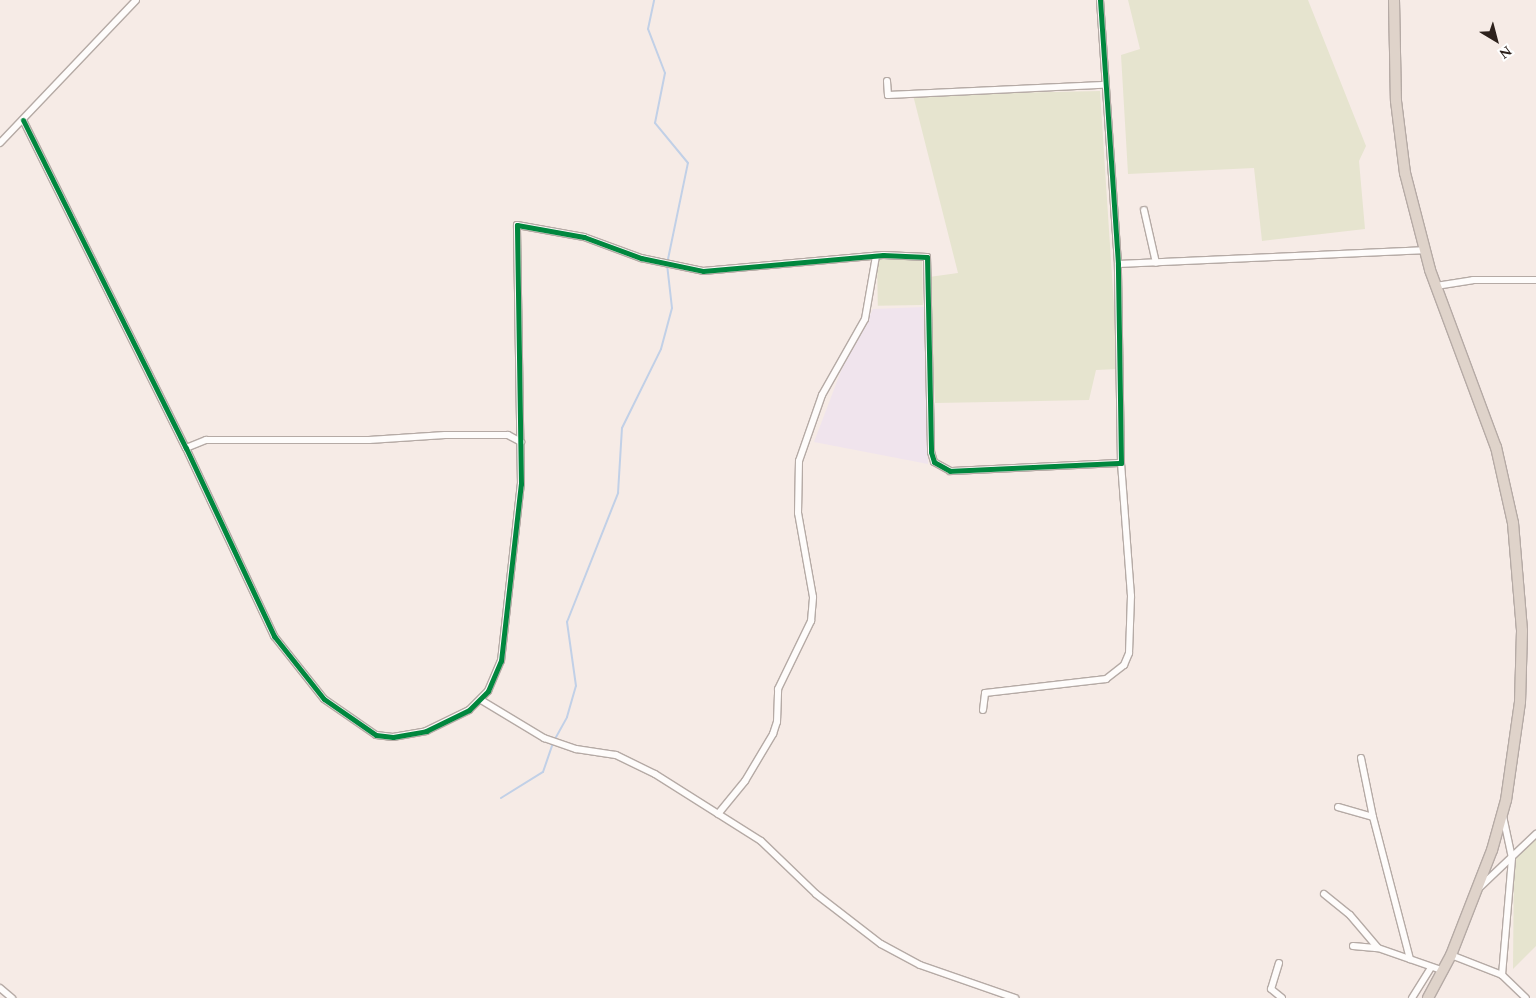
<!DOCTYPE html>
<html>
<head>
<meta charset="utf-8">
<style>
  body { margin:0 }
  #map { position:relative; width:1536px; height:998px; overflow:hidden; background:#f6ebe6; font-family:Spectral,serif }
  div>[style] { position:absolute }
  .medical>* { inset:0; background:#f0e4ed }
  .green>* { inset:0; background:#e6e4cf; transform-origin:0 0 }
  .stream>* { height:2px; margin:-1px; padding:0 1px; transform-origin:1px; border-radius:1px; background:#c1d0e7 }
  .roads { filter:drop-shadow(1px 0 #b5aaa5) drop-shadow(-1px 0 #b5aaa5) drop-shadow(0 1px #b5aaa5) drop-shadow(0 -1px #b5aaa5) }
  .minor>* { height:6px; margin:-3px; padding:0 3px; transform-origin:3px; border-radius:3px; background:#fefcfb }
  .highway>* { height:10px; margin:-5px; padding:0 5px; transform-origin:5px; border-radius:5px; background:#dfd3ca }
  .cycleway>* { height:5px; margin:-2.5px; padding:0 2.5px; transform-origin:2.5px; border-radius:2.5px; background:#00873e }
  span { translate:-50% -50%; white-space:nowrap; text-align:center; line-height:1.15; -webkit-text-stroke:5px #fff; paint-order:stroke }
  .north { position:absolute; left:1471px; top:15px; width:50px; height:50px; -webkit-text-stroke:4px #fff; paint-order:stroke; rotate:143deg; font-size:14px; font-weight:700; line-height:20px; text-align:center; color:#2d211c }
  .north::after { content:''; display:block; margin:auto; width:18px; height:22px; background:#2d211c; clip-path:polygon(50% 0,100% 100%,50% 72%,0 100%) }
</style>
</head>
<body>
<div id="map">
  <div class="medical">
    <i style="clip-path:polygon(924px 307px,928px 464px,814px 442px,841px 371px,873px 309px)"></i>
  </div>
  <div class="green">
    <i style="clip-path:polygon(1128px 0,1308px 0,1366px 146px,1359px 161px,1365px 229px,1262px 241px,1254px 168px,1128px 174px,1121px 55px,1140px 49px)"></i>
    <i style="clip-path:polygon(1100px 91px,1118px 369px,1096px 370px,1089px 400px,935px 403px,929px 277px,958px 273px,913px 95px)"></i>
    <i style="left:922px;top:259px;width:46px;height:45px;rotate:89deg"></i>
    <i style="clip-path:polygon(1536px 838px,1536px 946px,1513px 969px,1514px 858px)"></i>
  </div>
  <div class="stream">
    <i style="left:555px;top:739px;width:25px;rotate:-61deg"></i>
    <i style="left:567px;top:717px;width:32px;rotate:-74deg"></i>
    <i style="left:576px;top:686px;width:65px;rotate:-98deg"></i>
    <i style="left:567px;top:622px;width:139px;rotate:-68.4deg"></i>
    <i style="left:618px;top:493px;width:65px;rotate:-86.5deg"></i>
    <i style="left:622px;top:428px;width:88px;rotate:-63.7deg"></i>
    <i style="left:661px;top:349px;width:42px;rotate:-75deg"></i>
    <i style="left:672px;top:308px;width:44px;rotate:-96.5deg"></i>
    <i style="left:667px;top:264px;width:103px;rotate:-78.3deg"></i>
    <i style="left:688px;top:163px;width:52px;rotate:-129.5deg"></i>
    <i style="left:655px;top:123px;width:51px;rotate:-78.7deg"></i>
    <i style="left:665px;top:73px;width:47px;rotate:-111.1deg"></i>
    <i style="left:648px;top:29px;width:30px;rotate:-78deg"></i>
    <i style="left:501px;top:798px;width:49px;rotate:-31.8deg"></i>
    <i style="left:543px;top:772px;width:31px;rotate:-71deg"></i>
  </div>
  <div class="roads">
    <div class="minor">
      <i style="left:887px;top:81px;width:14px;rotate:86deg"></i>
      <i style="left:888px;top:95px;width:215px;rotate:-2.7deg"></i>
      <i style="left:23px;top:120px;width:366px;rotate:63.6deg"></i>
      <i style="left:186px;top:448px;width:208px;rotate:64.9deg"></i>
      <i style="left:274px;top:636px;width:80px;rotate:51.6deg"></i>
      <i style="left:324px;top:699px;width:63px;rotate:34.7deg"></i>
      <i style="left:376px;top:735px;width:17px;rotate:7deg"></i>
      <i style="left:393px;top:737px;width:34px;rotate:-10deg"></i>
      <i style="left:426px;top:731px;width:48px;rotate:-26deg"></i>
      <i style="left:469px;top:710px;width:27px;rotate:-45deg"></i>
      <i style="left:488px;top:691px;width:33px;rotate:-67deg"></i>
      <i style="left:501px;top:661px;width:178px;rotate:-83.6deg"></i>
      <i style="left:521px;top:484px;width:259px;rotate:-90.9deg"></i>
      <i style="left:517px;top:225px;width:68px;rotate:10.2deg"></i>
      <i style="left:584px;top:237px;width:61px;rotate:20.2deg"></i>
      <i style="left:641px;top:258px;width:63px;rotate:11.8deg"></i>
      <i style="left:703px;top:271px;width:181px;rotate:-5.1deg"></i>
      <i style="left:883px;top:255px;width:44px;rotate:2.6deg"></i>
      <i style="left:927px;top:257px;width:195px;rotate:88.8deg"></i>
      <i style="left:931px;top:452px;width:10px;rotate:73deg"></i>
      <i style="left:934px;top:462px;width:18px;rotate:29deg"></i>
      <i style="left:950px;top:471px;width:171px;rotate:-2.7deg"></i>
      <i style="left:1121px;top:463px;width:199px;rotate:-90.9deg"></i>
      <i style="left:1118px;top:264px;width:265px;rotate:-93.9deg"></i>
      <i style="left:0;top:143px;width:197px;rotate:-46.4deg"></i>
      <i style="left:1144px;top:210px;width:54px;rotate:77.2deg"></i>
      <i style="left:1118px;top:264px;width:305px;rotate:-2.6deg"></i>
      <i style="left:1436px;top:286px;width:37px;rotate:-9deg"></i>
      <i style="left:1473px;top:280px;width:63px"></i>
      <i style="left:186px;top:448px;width:22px;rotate:-22deg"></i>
      <i style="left:206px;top:440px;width:163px"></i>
      <i style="left:369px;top:440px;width:76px;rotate:-3.8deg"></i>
      <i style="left:445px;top:435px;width:63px"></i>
      <i style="left:508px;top:435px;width:15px;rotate:28deg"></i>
      <i style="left:481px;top:700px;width:74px;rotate:31.1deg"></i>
      <i style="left:544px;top:738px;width:34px;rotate:19deg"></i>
      <i style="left:576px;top:749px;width:40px;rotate:8.5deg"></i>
      <i style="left:616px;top:755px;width:43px;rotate:26deg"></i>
      <i style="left:655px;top:774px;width:125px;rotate:32.3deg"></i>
      <i style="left:761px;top:841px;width:76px;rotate:43.9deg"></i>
      <i style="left:816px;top:894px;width:82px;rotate:37.6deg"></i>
      <i style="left:881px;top:944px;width:44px;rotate:28.3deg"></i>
      <i style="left:920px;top:965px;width:101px;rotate:19.2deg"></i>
      <i style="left:983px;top:710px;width:17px;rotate:-83deg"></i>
      <i style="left:985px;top:693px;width:122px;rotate:-6.6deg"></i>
      <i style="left:1106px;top:679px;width:23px;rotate:-38deg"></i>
      <i style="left:1124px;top:665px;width:13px;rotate:-67deg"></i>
      <i style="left:1129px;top:653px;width:57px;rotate:-88deg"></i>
      <i style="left:1131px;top:596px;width:133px;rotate:-94.3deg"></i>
      <i style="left:1361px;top:758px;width:60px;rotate:78.5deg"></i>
      <i style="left:1338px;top:807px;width:36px;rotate:16deg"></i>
      <i style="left:1373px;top:817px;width:147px;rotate:75.4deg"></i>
      <i style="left:718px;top:814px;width:43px;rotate:-50.7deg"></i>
      <i style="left:745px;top:781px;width:55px;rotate:-59.2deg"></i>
      <i style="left:773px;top:734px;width:13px;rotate:-72deg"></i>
      <i style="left:777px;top:722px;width:33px;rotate:-88deg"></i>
      <i style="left:778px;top:689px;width:76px;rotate:-64.1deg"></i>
      <i style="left:811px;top:621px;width:24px;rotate:-85deg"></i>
      <i style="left:813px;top:597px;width:85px;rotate:-100.1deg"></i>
      <i style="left:798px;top:513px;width:52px;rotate:-88.9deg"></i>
      <i style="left:799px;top:461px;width:70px;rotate:-70.8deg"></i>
      <i style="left:822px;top:395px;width:87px;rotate:-60.5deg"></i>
      <i style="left:865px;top:319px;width:64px;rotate:-80.1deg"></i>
      <i style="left:1479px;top:888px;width:79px;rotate:-43.5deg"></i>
      <i style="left:1324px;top:894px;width:33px;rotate:39deg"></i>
      <i style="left:1350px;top:915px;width:43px;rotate:49.7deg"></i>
      <i style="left:1353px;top:946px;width:25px;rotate:5deg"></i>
      <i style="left:1378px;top:948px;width:70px;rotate:19.2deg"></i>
      <i style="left:1451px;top:955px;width:55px;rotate:21.4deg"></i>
      <i style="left:1502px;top:975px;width:33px;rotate:44deg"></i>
      <i style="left:1279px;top:963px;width:27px;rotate:107deg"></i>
      <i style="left:1271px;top:989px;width:14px;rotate:39deg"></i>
      <i style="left:1502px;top:975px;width:117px;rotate:-85.1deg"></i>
      <i style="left:1512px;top:858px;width:43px;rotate:-102.1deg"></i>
      <i style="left:0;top:988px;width:16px;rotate:40deg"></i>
      <i style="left:1412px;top:998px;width:36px;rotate:-58deg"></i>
    </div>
    <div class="highway">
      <i style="left:1394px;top:0;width:101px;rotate:88.9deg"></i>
      <i style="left:1396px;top:101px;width:73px;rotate:82.9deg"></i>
      <i style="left:1405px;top:173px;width:100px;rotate:75.5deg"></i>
      <i style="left:1430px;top:270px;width:189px;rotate:69.6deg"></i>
      <i style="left:1496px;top:447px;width:78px;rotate:77.4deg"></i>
      <i style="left:1513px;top:523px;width:108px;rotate:85.2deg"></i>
      <i style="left:1522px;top:631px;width:71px;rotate:91.6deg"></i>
      <i style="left:1520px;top:702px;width:99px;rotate:98.1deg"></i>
      <i style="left:1506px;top:800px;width:52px;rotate:105.6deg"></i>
      <i style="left:1492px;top:850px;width:113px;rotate:111.3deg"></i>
      <i style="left:1451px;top:955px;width:49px;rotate:118.1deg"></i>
    </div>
  </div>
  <div class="cycleway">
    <i style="left:23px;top:120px;width:366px;rotate:63.6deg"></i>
    <i style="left:186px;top:448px;width:208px;rotate:64.9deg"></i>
    <i style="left:274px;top:636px;width:80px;rotate:51.6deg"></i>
    <i style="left:324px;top:699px;width:63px;rotate:34.7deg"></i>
    <i style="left:376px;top:735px;width:17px;rotate:7deg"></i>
    <i style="left:393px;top:737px;width:34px;rotate:-10deg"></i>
    <i style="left:426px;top:731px;width:48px;rotate:-26deg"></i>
    <i style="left:469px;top:710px;width:27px;rotate:-45deg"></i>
    <i style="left:488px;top:691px;width:33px;rotate:-67deg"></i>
    <i style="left:501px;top:661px;width:178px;rotate:-83.6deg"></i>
    <i style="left:521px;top:484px;width:259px;rotate:-90.9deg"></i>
    <i style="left:517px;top:225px;width:68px;rotate:10.2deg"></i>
    <i style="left:584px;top:237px;width:61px;rotate:20.2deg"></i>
    <i style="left:641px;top:258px;width:63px;rotate:11.8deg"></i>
    <i style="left:703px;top:271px;width:181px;rotate:-5.1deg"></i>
    <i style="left:883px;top:255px;width:44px;rotate:2.6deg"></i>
    <i style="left:927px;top:257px;width:195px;rotate:88.8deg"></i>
    <i style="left:931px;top:452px;width:10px;rotate:73deg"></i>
    <i style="left:934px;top:462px;width:18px;rotate:29deg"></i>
    <i style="left:950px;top:471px;width:171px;rotate:-2.7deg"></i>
    <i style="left:1121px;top:463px;width:199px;rotate:-90.9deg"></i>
    <i style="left:1118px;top:264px;width:265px;rotate:-93.9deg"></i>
  </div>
  <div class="north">N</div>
</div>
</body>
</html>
